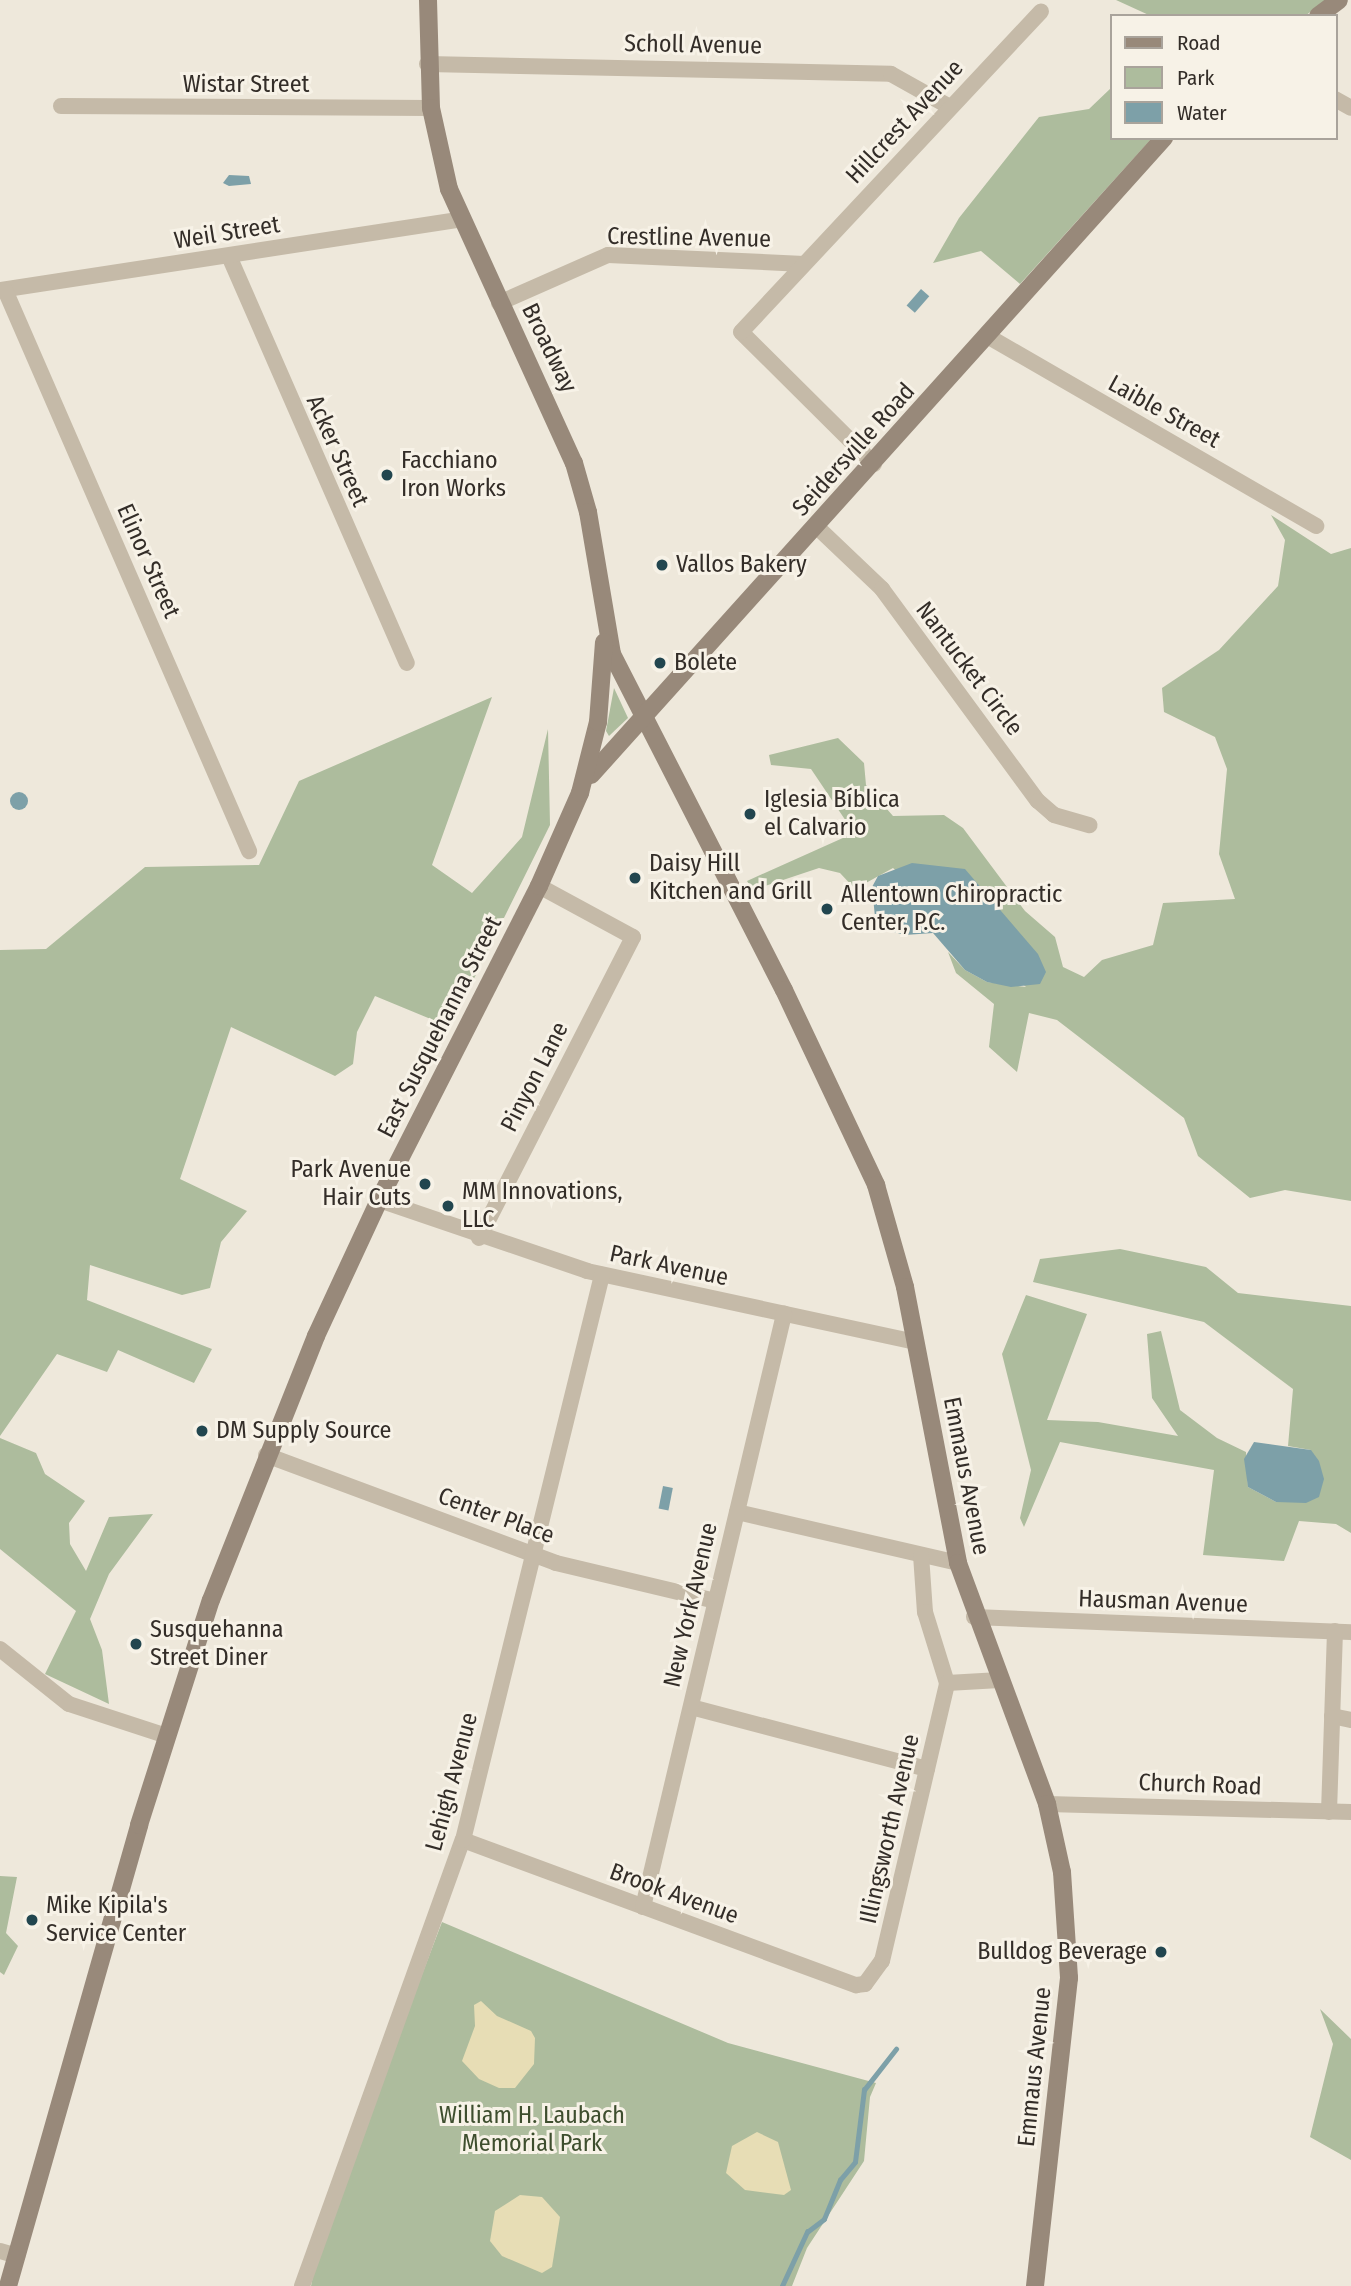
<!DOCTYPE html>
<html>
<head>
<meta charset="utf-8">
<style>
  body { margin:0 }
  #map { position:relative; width:1351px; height:2286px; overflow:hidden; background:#eee8db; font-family:"Fira Sans Condensed",sans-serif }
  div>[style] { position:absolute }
  .green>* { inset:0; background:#adbc9d }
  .sand>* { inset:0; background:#e7ddb5 }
  .water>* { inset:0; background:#7da0a8; transform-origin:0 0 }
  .round { border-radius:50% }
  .stream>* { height:4.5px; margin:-2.25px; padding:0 2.25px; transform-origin:2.25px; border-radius:2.25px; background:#7da0a8 }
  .street>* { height:16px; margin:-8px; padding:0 8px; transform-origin:8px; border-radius:8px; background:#c5baa8 }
  .secondary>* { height:18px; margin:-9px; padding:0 9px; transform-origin:9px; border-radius:9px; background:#98897a }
  .dots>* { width:19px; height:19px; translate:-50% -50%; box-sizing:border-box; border:4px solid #f7f2e7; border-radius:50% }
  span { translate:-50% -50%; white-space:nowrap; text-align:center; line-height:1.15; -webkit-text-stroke:6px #f7f2e7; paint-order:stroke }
  .street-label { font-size:24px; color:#332d28 }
  .poi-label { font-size:24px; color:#332d28 }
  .left { translate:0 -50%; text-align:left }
  .right { translate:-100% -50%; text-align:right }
  .park-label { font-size:24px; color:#3e4e2e }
  .legend { position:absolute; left:1110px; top:14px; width:228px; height:126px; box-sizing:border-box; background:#f7f2e7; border:2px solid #a9a39b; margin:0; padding:9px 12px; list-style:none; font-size:21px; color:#332d28 }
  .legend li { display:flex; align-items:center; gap:14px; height:35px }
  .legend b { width:35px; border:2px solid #a9a39b }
</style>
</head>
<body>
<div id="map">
  <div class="green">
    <i style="clip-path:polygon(1116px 0,1326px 0,1305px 16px,1151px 16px)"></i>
    <i style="clip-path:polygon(1111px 88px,1111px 138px,1152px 138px,1020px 284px,981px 251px,933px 263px,959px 218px,1039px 117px,1089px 109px)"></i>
    <i style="clip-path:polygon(1271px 515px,1331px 554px,1351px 548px,1351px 1201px,1285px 1190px,1250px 1198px,1198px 1156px,1184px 1118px,1057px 1020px,1029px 1013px,1017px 1072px,989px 1047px,994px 1004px,956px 973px,948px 952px,965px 970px,987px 982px,1026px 987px,893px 868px,855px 889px,840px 873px,819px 868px,753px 890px,747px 881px,854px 833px,811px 769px,771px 765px,769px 755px,838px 738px,864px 763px,866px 785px,893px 816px,944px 815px,963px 828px,1025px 911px,1055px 937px,1063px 967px,1084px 977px,1102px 960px,1153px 945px,1163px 903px,1235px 899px,1219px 854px,1227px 769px,1215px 737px,1164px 712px,1162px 688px,1219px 650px,1278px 586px,1285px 540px)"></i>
    <i style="clip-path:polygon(614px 688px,628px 718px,609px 736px,606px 731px)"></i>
    <i style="clip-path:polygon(492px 697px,432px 865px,472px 893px,522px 837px,548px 729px,550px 825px,450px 1027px,375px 996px,357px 1032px,353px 1064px,335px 1076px,231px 1027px,180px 1179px,247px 1211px,221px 1242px,210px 1288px,182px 1295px,90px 1265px,87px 1300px,212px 1349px,194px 1383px,118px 1350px,107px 1372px,57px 1354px,0 1436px,0 950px,46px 949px,145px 867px,259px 865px,299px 781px)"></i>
    <i style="clip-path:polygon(1120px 1249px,1206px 1267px,1238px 1293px,1351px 1306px,1351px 1533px,1336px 1524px,1299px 1521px,1284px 1561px,1203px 1555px,1214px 1470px,1060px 1442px,1024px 1527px,1020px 1518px,1031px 1470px,1002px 1354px,1026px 1295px,1087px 1314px,1047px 1420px,1098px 1422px,1178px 1436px,1152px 1398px,1147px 1334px,1161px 1331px,1180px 1410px,1217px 1438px,1246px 1452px,1248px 1487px,1276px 1502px,1311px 1450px,1288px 1446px,1293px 1389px,1204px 1322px,1033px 1282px,1040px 1259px)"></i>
    <i style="clip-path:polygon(0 1438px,36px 1453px,45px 1474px,85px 1501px,69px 1523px,70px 1544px,86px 1571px,109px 1517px,153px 1514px,109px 1574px,90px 1619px,102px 1650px,109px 1704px,45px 1674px,76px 1611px,0 1549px)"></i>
    <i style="clip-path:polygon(0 1876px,17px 1877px,6px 1933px,18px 1946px,4px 1975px,0 1972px)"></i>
    <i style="clip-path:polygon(442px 1922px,728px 2043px,876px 2083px,870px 2097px,864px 2161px,807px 2248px,792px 2286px,311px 2286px,319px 2245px)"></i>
    <i style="clip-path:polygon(1320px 2009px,1351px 2039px,1351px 2160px,1310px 2137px,1333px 2044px)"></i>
  </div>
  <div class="sand">
    <i style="clip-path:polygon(481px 2001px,497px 2016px,531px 2031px,535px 2038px,534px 2064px,515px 2088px,499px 2088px,479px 2079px,462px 2061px,475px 2026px,474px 2005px)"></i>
    <i style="clip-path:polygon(757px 2132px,778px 2142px,791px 2190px,784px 2195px,745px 2190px,726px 2173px,732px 2146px)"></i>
    <i style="clip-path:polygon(520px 2195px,542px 2197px,560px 2217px,552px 2267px,542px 2273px,502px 2256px,490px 2241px,495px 2211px)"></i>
  </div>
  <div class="water">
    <i style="clip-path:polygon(229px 175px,249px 176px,251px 184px,229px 186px,223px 183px)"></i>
    <i style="left:921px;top:289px;width:11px;height:22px;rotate:41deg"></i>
    <i class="round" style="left:10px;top:792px;width:18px;height:18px"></i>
    <i style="clip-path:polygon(912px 863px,965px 869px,1038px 954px,1046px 972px,1040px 984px,1011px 987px,987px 982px,965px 970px,933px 933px,905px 935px,876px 927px,872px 887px,878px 876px)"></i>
    <i style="clip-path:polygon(1254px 1442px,1311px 1450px,1319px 1461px,1324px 1479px,1319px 1497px,1306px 1503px,1276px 1502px,1248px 1487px,1244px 1459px)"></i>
    <i style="left:663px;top:1486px;width:10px;height:23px;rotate:11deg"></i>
  </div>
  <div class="stream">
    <i style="left:782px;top:2286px;width:60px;rotate:-65.2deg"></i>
    <i style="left:807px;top:2232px;width:21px;rotate:-37deg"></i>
    <i style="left:824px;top:2219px;width:42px;rotate:-67.7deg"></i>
    <i style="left:840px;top:2180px;width:23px;rotate:-50deg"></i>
    <i style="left:855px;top:2162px;width:73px;rotate:-82.9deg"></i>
    <i style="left:864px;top:2090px;width:52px;rotate:-52deg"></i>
  </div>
  <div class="street">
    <i style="left:427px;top:64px;width:464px;rotate:1.2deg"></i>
    <i style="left:891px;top:74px;width:68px;rotate:29.2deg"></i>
    <i style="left:1335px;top:99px;width:18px;rotate:29deg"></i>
    <i style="left:61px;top:106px;width:370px;rotate:0.3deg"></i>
    <i style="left:229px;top:256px;width:444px;rotate:66.4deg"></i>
    <i style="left:0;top:290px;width:465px;rotate:-8.7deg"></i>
    <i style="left:5px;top:290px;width:612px;rotate:66.49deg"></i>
    <i style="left:499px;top:303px;width:119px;rotate:-23.8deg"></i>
    <i style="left:608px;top:255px;width:196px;rotate:2.6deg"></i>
    <i style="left:989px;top:337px;width:378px;rotate:30deg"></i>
    <i style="left:874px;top:464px;width:187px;rotate:-135.2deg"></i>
    <i style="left:741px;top:332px;width:439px;rotate:-46.9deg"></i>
    <i style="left:817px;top:527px;width:90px;rotate:43.6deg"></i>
    <i style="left:882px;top:589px;width:263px;rotate:53.7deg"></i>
    <i style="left:1038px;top:801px;width:21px;rotate:41deg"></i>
    <i style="left:1054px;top:815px;width:37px;rotate:16deg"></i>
    <i style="left:379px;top:1200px;width:220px;rotate:18.8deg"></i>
    <i style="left:587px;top:1271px;width:336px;rotate:12.2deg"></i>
    <i style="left:479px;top:1238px;width:338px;rotate:-62.9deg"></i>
    <i style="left:633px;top:937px;width:107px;rotate:-151.5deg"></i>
    <i style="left:266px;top:1455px;width:309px;rotate:20.4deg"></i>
    <i style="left:556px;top:1563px;width:163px;rotate:13.4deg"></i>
    <i style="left:737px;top:1512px;width:227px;rotate:13deg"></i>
    <i style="left:921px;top:1555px;width:57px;rotate:86deg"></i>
    <i style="left:925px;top:1612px;width:74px;rotate:72.8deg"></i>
    <i style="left:974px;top:1617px;width:377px;rotate:2.3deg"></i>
    <i style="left:0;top:1649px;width:88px;rotate:38.6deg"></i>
    <i style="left:69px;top:1704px;width:103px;rotate:18.1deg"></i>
    <i style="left:691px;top:1707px;width:244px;rotate:14.7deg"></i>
    <i style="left:1332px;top:1716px;width:19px;rotate:12deg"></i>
    <i style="left:1047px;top:1804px;width:304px;rotate:1.5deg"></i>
    <i style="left:1329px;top:1812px;width:181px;rotate:-88.1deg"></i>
    <i style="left:463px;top:1840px;width:419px;rotate:20.3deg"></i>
    <i style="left:856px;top:1985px;width:9px;rotate:-6deg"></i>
    <i style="left:865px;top:1984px;width:29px;rotate:-54deg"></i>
    <i style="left:882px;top:1961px;width:285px;rotate:-76.8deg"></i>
    <i style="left:947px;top:1683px;width:53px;rotate:-3.2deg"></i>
    <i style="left:643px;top:1907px;width:610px;rotate:-76.62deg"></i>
    <i style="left:0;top:2251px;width:18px;rotate:16deg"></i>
    <i style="left:302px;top:2286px;width:474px;rotate:-70.2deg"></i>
    <i style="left:463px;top:1840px;width:582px;rotate:-76.18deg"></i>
  </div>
  <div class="secondary">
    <i style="left:428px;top:0;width:108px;rotate:88.4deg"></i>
    <i style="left:431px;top:108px;width:83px;rotate:77.5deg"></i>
    <i style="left:449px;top:189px;width:301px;rotate:65.5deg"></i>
    <i style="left:574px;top:463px;width:51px;rotate:74.1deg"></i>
    <i style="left:588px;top:512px;width:144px;rotate:80.4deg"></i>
    <i style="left:612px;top:654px;width:377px;rotate:62.9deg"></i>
    <i style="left:784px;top:990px;width:216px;rotate:64.7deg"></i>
    <i style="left:876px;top:1185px;width:106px;rotate:74.1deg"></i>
    <i style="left:905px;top:1287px;width:281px;rotate:79.1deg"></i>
    <i style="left:958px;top:1563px;width:257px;rotate:69.7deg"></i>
    <i style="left:1047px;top:1804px;width:70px;rotate:77.6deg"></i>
    <i style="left:1062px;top:1872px;width:106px;rotate:86.2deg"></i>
    <i style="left:1069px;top:1978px;width:310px;rotate:96.3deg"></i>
    <i style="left:1318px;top:16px;width:26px;rotate:-37deg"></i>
    <i style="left:591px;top:775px;width:857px;rotate:-48.03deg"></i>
    <i style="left:8px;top:2286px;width:479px;rotate:-74.1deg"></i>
    <i style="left:139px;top:1825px;width:236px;rotate:-72.3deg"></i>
    <i style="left:211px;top:1600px;width:284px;rotate:-68.3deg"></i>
    <i style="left:316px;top:1336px;width:150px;rotate:-65.1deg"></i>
    <i style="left:379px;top:1200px;width:352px;rotate:-63deg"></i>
    <i style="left:539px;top:886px;width:102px;rotate:-66.2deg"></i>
    <i style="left:580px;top:793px;width:73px;rotate:-75.8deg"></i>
    <i style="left:598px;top:722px;width:80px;rotate:-85.7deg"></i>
  </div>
  <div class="dots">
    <i style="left:387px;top:475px;background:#22464f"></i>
    <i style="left:662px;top:565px;background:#22464f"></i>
    <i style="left:660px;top:663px;background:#22464f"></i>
    <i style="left:750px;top:814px;background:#22464f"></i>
    <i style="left:635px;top:878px;background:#22464f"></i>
    <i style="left:827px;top:909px;background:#22464f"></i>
    <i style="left:425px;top:1184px;background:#22464f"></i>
    <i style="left:448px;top:1206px;background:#22464f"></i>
    <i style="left:202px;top:1431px;background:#22464f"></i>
    <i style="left:136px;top:1644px;background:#22464f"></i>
    <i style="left:32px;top:1920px;background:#22464f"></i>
    <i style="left:1161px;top:1952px;background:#22464f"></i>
  </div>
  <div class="street-label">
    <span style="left:693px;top:45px;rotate:1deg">Scholl Avenue</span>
    <span style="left:246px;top:85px">Wistar Street</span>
    <span style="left:905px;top:122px;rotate:-47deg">Hillcrest Avenue</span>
    <span style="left:227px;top:233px;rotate:-9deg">Weil Street</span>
    <span style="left:689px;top:238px;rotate:1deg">Crestline Avenue</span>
    <span style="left:549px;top:348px;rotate:64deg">Broadway</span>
    <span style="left:1164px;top:412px;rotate:29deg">Laible Street</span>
    <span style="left:854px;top:450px;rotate:-48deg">Seidersville Road</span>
    <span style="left:337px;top:451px;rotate:66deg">Acker Street</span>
    <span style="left:148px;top:561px;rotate:66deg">Elinor Street</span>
    <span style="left:969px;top:669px;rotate:53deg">Nantucket Circle</span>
    <span style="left:440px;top:1027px;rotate:-63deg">East Susquehanna Street</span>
    <span style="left:535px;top:1077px;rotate:-63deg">Pinyon Lane</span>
    <span style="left:669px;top:1266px;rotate:12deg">Park Avenue</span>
    <span style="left:966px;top:1476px;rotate:79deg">Emmaus Avenue</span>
    <span style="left:496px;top:1516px;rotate:20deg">Center Place</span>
    <span style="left:1163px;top:1602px;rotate:2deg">Hausman Avenue</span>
    <span style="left:691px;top:1605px;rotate:-77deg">New York Avenue</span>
    <span style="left:452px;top:1782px;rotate:-75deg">Lehigh Avenue</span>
    <span style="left:1200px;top:1785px;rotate:2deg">Church Road</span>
    <span style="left:890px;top:1829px;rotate:-77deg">Illingsworth Avenue</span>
    <span style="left:674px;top:1894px;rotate:20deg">Brook Avenue</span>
    <span style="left:1035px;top:2067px;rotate:-84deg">Emmaus Avenue</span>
  </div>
  <div class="poi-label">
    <span class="left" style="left:401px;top:475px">Facchiano<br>Iron Works</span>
    <span class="left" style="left:676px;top:565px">Vallos Bakery</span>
    <span class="left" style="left:674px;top:663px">Bolete</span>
    <span class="left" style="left:764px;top:814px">Iglesia Bíblica<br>el Calvario</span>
    <span class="left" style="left:649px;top:878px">Daisy Hill<br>Kitchen and Grill</span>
    <span class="left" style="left:841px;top:909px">Allentown Chiropractic<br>Center, P.C.</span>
    <span class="right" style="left:411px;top:1184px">Park Avenue<br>Hair Cuts</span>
    <span class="left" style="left:462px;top:1206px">MM Innovations,<br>LLC</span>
    <span class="left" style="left:216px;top:1431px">DM Supply Source</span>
    <span class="left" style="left:150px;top:1644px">Susquehanna<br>Street Diner</span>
    <span class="left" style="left:46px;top:1920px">Mike Kipila's<br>Service Center</span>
    <span class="right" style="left:1147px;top:1952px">Bulldog Beverage</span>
  </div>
  <div class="park-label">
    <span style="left:532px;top:2130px">William H. Laubach<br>Memorial Park</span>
  </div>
  <ul class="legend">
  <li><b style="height:9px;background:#98897a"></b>Road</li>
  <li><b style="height:19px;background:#adbc9d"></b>Park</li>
  <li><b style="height:19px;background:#7da0a8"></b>Water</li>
  </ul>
</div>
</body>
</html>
